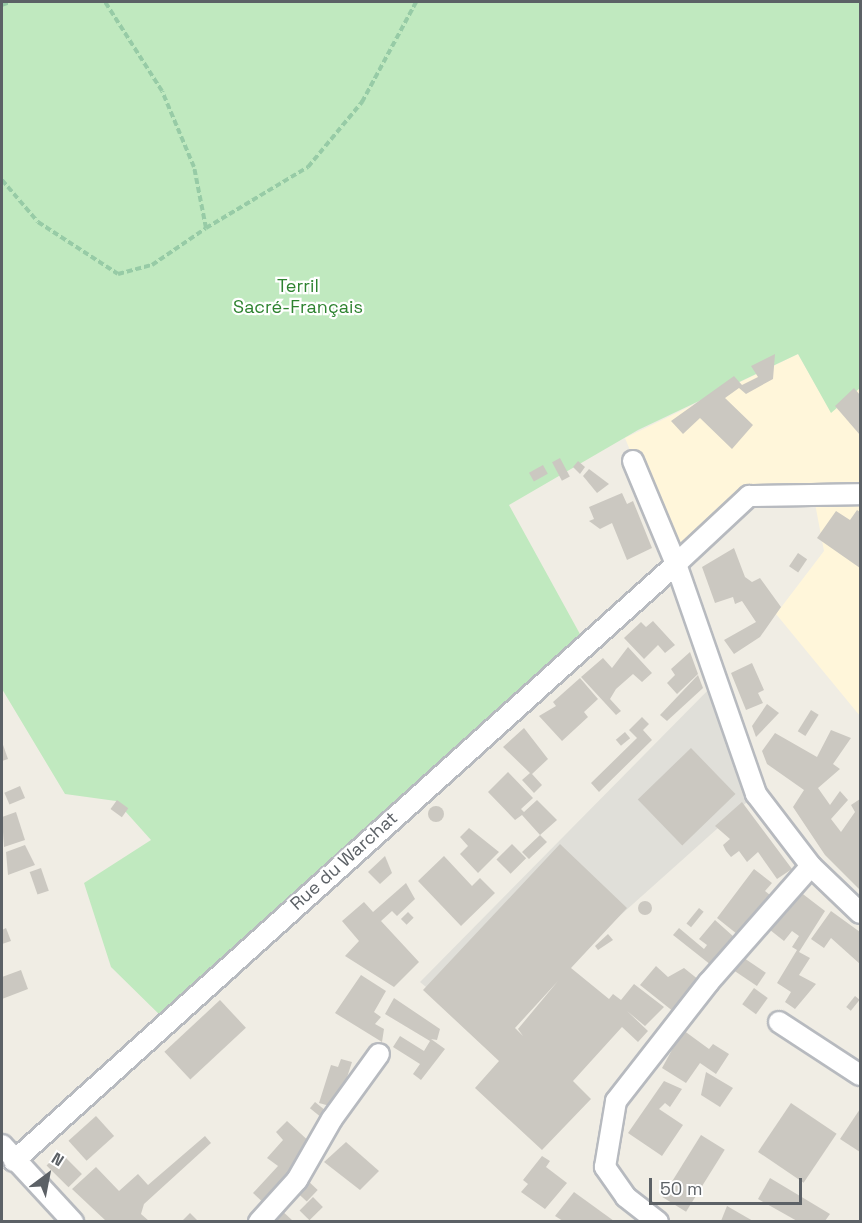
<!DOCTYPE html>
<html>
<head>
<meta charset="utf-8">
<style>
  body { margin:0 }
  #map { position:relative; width:862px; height:1223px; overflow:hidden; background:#f0ede4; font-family:"Space Grotesk",sans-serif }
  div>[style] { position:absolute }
  .commercial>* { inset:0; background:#fff6da }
  .industrial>* { inset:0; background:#e0dfd9 }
  .green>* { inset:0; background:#c0e9bf }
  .building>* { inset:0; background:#cbc8c1; transform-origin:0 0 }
  .round { border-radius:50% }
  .path>* { height:4px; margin-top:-2px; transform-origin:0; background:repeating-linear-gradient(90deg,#97cba6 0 6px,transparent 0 9px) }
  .roads { filter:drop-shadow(2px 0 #b7babf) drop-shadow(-2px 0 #b7babf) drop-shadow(0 2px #b7babf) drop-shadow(0 -2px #b7babf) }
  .minor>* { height:20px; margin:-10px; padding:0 10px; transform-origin:10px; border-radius:10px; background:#fff }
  span { translate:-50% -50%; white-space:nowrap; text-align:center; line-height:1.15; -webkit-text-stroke:4.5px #fff; paint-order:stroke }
  .park-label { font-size:18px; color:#2e8330 }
  .street-label { font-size:18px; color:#5c6166 }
  .frame { position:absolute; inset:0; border:3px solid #5c6166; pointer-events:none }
  .north { position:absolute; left:18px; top:1145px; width:60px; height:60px; -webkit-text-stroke:4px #fff; paint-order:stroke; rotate:32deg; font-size:16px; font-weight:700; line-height:24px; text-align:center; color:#5c6166 }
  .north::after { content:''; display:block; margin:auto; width:21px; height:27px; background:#5c6166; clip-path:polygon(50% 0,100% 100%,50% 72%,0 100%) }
  .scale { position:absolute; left:649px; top:1178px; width:153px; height:27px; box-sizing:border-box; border:3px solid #5c6166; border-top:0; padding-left:8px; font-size:18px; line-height:21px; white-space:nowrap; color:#5c6166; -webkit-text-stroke:4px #fff; paint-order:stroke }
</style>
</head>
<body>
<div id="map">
  <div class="commercial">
    <i style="clip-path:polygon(798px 354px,831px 412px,860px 388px,860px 716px,776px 614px,824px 551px,813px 493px,766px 492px,676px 564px,625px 438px)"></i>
  </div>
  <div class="industrial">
    <i style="clip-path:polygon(717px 681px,756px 794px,567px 963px,491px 1041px,420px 982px)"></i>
  </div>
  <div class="green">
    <i style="clip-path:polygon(2px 2px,860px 2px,860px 388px,831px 413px,798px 354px,638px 430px,509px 505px,586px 645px,167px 1022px,111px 967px,84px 883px,151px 840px,116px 801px,65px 794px,2px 689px)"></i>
  </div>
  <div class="building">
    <i style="clip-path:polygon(775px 354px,773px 379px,746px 394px,739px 388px,725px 398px,753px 425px,732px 449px,700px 418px,683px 434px,671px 421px,734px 376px,742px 385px,758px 377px,751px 366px)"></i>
    <i style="clip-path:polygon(854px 388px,860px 395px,860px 435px,835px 406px)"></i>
    <i style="left:560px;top:458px;width:21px;height:9px;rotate:62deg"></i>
    <i style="clip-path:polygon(578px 461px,585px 467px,580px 474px,573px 467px)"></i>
    <i style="left:543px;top:465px;width:10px;height:16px;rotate:61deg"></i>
    <i style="clip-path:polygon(589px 469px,609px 484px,597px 493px,583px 476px)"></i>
    <i style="clip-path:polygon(622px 493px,627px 504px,633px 501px,652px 548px,627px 560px,612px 523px,600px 529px,589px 521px,594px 519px,589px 507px)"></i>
    <i style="clip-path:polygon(857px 510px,860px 512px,860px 568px,817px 538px,836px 511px,850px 520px)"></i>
    <i style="clip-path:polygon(734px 548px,745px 577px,752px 582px,760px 578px,781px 607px,760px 637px,734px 654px,724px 640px,756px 622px,742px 601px,735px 604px,733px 597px,715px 603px,702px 567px)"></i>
    <i style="left:798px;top:553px;width:11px;height:16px;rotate:34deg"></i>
    <i style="clip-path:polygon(653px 621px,675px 645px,665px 653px,658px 645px,644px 659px,624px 638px,641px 622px,646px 627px)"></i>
    <i style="clip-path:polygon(628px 647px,652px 673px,642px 682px,633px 674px,616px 689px,610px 699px,621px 711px,616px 715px,581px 677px,603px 658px,612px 668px)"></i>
    <i style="clip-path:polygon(690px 652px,698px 674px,677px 694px,667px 683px,675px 675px,671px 669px)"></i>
    <i style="clip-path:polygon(752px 663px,764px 690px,758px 693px,763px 703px,746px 710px,731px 673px)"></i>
    <i style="clip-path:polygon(698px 675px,703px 688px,667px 721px,660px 715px)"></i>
    <i style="clip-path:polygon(580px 678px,598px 699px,584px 712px,588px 717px,562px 741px,539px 716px,556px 706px,553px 702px)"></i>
    <i style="clip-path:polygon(767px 704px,779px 713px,756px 737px,752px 726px)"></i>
    <i style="left:811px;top:710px;width:9px;height:25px;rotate:32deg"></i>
    <i style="clip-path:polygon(642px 717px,649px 724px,643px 730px,652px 740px,599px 792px,591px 783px,637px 738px,629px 730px)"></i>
    <i style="clip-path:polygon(524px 728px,548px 759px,532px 774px,542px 785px,534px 793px,522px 780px,530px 773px,503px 747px)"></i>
    <i style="clip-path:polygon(831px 730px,851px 738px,833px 764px,840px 769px,818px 788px,830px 805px,840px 791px,848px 800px,831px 819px,841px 832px,855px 812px,851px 805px,860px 799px,860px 890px,825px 855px,793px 807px,804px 790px,767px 764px,762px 751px,775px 733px,817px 757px)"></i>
    <i style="left:625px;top:732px;width:8px;height:12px;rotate:50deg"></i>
    <i style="clip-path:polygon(2px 742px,8px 759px,2px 761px)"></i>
    <i style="left:691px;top:748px;width:64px;height:74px;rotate:46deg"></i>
    <i style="clip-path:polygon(508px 772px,533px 798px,521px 809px,524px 812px,537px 800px,557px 820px,540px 835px,547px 842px,529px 859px,522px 852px,540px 835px,522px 815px,515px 820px,488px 792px)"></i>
    <i style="left:20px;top:786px;width:13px;height:17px;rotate:67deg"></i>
    <i style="left:117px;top:800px;width:14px;height:11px;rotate:36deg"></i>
    <i style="clip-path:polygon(742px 802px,792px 869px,777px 879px,758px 852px,747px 862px,739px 851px,731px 857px,726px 851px,723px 845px,730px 839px,715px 826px)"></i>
    <i class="round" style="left:428px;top:806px;width:16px;height:16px"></i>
    <i style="clip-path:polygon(16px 812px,25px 840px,4px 847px,2px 817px)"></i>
    <i style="clip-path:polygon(469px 828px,499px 852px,478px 873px,460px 854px,468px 846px,460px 837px)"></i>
    <i style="left:512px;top:844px;width:20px;height:22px;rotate:45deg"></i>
    <i style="clip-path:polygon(evenodd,560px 844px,627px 908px,571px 968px,609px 999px,613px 994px,621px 1000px,634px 984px,664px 1007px,645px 1026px,627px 1011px,648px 1031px,638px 1042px,622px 1027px,573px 1081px,591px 1099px,542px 1150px,475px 1088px,499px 1061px,423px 990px,560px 844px,558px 981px,518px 1029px,523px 1036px,515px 1028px,558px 981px)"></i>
    <i style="clip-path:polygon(25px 845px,35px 865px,8px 875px,6px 852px)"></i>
    <i style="clip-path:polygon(385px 856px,392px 873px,380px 884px,368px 872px)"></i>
    <i style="clip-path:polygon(444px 856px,472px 886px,480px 878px,495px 893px,461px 926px,418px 881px)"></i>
    <i style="left:41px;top:868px;width:24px;height:12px;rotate:71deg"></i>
    <i style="clip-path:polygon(754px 869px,772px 883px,765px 891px,770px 895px,737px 934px,717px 918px)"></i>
    <i style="clip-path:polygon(406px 883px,415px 899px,397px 916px,392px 911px,381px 921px,419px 962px,394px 987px,345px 956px,359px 941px,342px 921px,364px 902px,373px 912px)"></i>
    <i style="clip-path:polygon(795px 888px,825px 911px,799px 952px,810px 958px,799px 975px,816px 984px,795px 1009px,785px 1002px,791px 992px,777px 983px,797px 950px,792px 947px,799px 936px,792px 931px,784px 941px,765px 926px)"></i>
    <i class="round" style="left:638px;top:901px;width:14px;height:14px"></i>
    <i style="left:699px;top:908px;width:6px;height:20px;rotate:39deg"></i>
    <i style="clip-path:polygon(831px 911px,860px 932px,860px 964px,831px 938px,824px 948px,811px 939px)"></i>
    <i style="left:408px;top:912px;width:8px;height:10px;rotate:45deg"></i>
    <i style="clip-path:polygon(715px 920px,734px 937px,711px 965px,673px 935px,679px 928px,704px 949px,707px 945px,699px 939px)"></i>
    <i style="clip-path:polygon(6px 928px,11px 941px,2px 944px,2px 930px)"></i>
    <i style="clip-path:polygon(608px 934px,613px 940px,598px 950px,595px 946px)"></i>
    <i style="left:741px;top:956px;width:30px;height:16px;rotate:34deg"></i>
    <i style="clip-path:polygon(656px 966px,668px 977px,684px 968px,699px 980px,674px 1012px,640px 985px)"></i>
    <i style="clip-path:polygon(21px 970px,28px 989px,2px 999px,2px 977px)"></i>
    <i style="clip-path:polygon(361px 975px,386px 991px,374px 1012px,381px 1017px,375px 1024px,384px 1029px,382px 1042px,335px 1013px)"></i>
    <i style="left:754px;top:988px;width:17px;height:20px;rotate:36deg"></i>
    <i style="left:855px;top:996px;width:6px;height:14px;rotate:39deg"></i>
    <i style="clip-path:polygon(394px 998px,440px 1029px,437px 1040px,431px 1039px,445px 1049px,421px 1080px,413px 1074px,420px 1064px,393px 1047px,400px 1036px,424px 1051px,430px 1041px,385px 1014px)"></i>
    <i style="left:220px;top:1000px;width:38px;height:76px;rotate:47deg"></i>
    <i style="clip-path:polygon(683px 1030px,709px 1049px,713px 1044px,729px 1054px,716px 1074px,700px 1063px,686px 1083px,662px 1068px)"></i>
    <i style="clip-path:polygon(341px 1059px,352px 1062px,337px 1108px,319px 1103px,331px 1065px,338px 1067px)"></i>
    <i style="clip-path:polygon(706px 1072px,733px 1088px,720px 1107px,701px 1095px)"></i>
    <i style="clip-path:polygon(664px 1081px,682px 1089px,670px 1107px,665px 1103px,659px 1109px,683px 1125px,662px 1156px,628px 1133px)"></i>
    <i style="left:315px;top:1102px;width:21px;height:8px;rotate:39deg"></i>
    <i style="left:791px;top:1103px;width:55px;height:59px;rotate:34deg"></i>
    <i style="clip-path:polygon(860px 1109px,860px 1152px,840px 1139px)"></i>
    <i style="left:96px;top:1116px;width:27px;height:37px;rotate:48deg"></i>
    <i style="clip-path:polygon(287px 1121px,313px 1145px,267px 1206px,253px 1193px,278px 1166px,267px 1158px,283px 1140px,276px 1132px)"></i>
    <i style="left:701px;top:1135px;width:28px;height:73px;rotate:32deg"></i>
    <i style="clip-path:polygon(205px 1136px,211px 1143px,144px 1204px,141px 1214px,149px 1221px,106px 1221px,72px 1189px,96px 1167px,119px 1191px,138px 1174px,148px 1185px)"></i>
    <i style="clip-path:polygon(346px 1142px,379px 1171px,360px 1190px,324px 1162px)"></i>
    <i style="left:60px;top:1152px;width:31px;height:19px;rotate:45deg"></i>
    <i style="clip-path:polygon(542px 1156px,550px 1161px,546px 1167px,567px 1183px,545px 1209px,521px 1192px,528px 1184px,523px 1180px)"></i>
    <i style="clip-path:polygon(770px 1178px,830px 1214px,825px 1221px,797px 1221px,758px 1199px)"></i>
    <i style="left:306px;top:1179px;width:16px;height:16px;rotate:43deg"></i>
    <i style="clip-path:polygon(574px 1192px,614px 1221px,563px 1221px,555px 1216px)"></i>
    <i style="left:313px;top:1197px;width:14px;height:19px;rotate:45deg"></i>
    <i style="clip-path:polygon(727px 1206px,753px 1221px,721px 1221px)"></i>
    <i style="clip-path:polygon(279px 1208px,293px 1221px,267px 1221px)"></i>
    <i style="clip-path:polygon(190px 1213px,198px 1221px,182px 1221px)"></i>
  </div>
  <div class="path">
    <i style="left:2px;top:5px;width:9px;rotate:-21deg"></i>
    <i style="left:2px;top:180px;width:55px;rotate:49.4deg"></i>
    <i style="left:38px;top:222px;width:95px;rotate:33deg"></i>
    <i style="left:118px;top:274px;width:35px;rotate:-15deg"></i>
    <i style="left:152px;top:265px;width:65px;rotate:-34.4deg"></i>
    <i style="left:206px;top:228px;width:62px;rotate:-101.1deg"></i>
    <i style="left:194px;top:167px;width:82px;rotate:-112.8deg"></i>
    <i style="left:162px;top:91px;width:106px;rotate:-122.6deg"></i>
    <i style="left:206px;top:228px;width:119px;rotate:-30.9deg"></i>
    <i style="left:308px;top:167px;width:85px;rotate:-50.3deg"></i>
    <i style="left:362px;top:102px;width:114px;rotate:-61.6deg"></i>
  </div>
  <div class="roads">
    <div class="minor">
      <i style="left:633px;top:461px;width:112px;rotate:67.3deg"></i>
      <i style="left:676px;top:564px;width:100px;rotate:-43deg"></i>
      <i style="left:749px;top:496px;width:111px;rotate:-1deg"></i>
      <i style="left:779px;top:1022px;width:97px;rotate:33.2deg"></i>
      <i style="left:2px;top:1145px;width:105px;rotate:47.3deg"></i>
      <i style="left:14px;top:1161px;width:891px;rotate:-42.04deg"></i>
      <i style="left:676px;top:564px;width:244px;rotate:70.8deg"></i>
      <i style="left:756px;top:794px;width:91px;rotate:52.6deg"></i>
      <i style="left:811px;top:866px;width:68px;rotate:43.8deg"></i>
      <i style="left:259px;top:1222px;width:57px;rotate:-47.9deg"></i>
      <i style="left:297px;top:1180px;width:70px;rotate:-60.2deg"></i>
      <i style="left:332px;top:1119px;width:80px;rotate:-54.1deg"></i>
      <i style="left:658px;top:1222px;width:41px;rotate:-142deg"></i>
      <i style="left:626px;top:1197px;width:37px;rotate:-125deg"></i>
      <i style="left:605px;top:1167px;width:67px;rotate:-80.5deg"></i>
      <i style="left:616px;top:1101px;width:151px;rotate:-52deg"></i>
      <i style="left:709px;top:982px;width:154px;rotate:-48.7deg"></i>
    </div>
  </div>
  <div class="park-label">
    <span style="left:298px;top:297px">Terril<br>Sacré-Français</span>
  </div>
  <div class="street-label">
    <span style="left:344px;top:861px;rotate:-42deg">Rue du Warchat</span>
  </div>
  <div class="frame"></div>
  <div class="north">N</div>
  <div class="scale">50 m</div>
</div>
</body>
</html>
